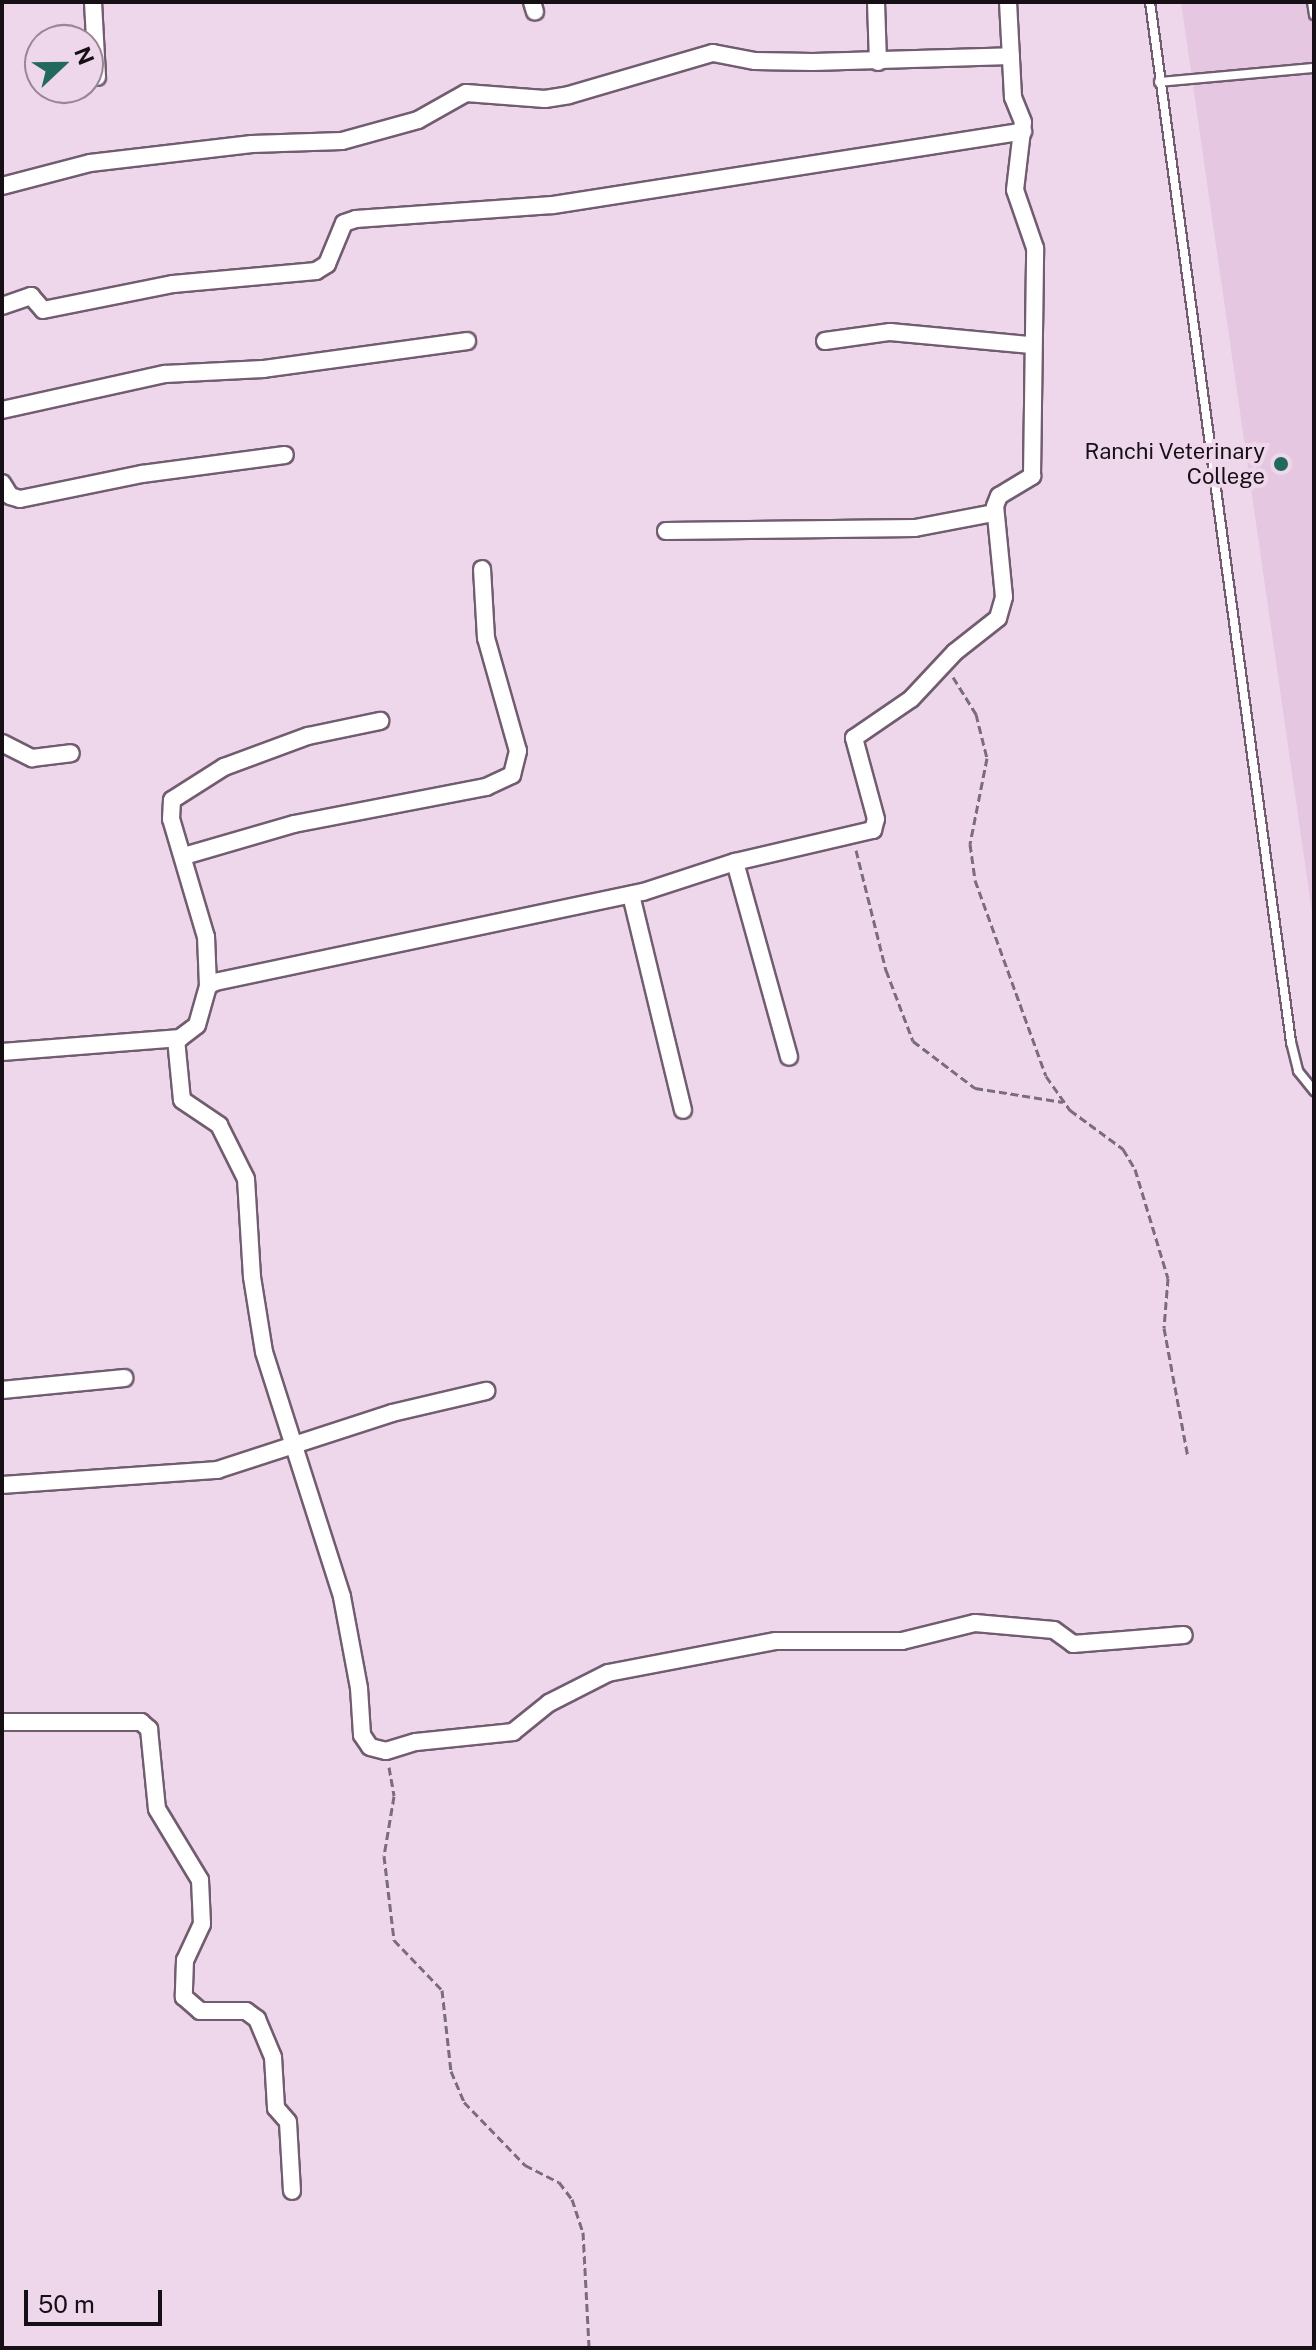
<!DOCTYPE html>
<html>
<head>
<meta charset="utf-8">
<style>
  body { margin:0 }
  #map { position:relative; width:1316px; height:2350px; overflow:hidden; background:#eed6eb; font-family:"Public Sans",sans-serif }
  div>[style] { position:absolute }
  .built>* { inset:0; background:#e5c7e1 }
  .path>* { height:3px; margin-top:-1.5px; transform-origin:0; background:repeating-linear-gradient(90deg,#7b6c7a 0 8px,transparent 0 12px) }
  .roads { filter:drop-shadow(2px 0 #715d6f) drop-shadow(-2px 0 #715d6f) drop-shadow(0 2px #715d6f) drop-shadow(0 -2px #715d6f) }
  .service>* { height:8px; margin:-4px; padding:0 4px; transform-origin:4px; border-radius:4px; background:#fff }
  .minor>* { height:16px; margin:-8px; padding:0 8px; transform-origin:8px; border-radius:8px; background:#fff }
  .dots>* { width:22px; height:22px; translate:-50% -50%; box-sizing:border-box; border:4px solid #eed6eb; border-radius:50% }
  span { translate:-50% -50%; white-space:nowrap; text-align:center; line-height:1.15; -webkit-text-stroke:8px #eed6eb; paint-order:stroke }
  .poi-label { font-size:22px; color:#160f16 }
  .right { translate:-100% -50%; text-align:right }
  .frame { position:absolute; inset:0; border:4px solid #160f16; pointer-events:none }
  .north { position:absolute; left:24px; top:24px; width:80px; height:80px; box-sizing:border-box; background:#eed6eb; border:2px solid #988696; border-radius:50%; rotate:68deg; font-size:22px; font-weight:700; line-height:32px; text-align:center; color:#160f16 }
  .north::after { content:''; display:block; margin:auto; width:28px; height:36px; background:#22695d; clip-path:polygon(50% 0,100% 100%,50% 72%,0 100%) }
  .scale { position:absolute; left:24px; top:2290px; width:138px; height:36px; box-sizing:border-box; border:4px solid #160f16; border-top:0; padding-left:10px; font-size:24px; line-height:28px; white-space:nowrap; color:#160f16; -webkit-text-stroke:6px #eed6eb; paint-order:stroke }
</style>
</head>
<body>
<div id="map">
  <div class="built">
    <i style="clip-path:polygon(1181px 2px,1314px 2px,1314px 926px)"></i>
  </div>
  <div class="path">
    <i style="left:953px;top:677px;width:44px;rotate:58.1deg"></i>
    <i style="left:976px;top:714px;width:45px;rotate:76deg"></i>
    <i style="left:987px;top:758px;width:88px;rotate:101.2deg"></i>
    <i style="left:970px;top:844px;width:36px;rotate:82deg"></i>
    <i style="left:975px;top:880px;width:208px;rotate:70.1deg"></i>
    <i style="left:1046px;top:1076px;width:42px;rotate:54.8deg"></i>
    <i style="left:1070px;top:1110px;width:66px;rotate:36.3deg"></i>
    <i style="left:1123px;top:1149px;width:23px;rotate:59deg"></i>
    <i style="left:1135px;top:1169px;width:114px;rotate:73.2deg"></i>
    <i style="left:1168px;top:1278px;width:50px;rotate:94.6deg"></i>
    <i style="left:1164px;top:1328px;width:131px;rotate:79.5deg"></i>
    <i style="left:856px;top:850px;width:124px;rotate:76deg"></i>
    <i style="left:886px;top:970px;width:76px;rotate:69.2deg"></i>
    <i style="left:913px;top:1041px;width:78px;rotate:37.2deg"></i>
    <i style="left:975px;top:1088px;width:89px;rotate:9deg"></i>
    <i style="left:389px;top:1767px;width:29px;rotate:80deg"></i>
    <i style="left:394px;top:1796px;width:61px;rotate:99.5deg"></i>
    <i style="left:384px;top:1856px;width:85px;rotate:83.2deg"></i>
    <i style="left:394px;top:1940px;width:69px;rotate:46.2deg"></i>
    <i style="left:442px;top:1990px;width:81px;rotate:83.7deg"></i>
    <i style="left:451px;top:2071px;width:34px;rotate:67deg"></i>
    <i style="left:464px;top:2102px;width:88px;rotate:45.9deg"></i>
    <i style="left:525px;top:2165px;width:38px;rotate:27deg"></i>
    <i style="left:559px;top:2182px;width:21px;rotate:53deg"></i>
    <i style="left:572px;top:2199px;width:35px;rotate:72deg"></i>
    <i style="left:583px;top:2232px;width:116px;rotate:87deg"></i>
  </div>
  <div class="roads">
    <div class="service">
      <i style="left:1150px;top:2px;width:1050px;rotate:82.28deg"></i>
      <i style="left:1291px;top:1042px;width:30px;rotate:76deg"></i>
      <i style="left:1298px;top:1071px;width:26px;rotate:51deg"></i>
      <i style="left:1312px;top:2px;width:13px;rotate:81deg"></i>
      <i style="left:1159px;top:82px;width:156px;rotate:-5.2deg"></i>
    </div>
    <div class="minor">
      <i style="left:93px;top:2px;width:75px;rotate:86.9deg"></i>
      <i style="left:532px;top:2px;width:10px;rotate:73deg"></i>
      <i style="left:876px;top:2px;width:60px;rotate:88.1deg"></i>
      <i style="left:2px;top:186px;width:91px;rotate:-14.6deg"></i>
      <i style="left:90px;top:163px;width:163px;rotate:-6.7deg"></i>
      <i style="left:252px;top:144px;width:90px;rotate:-1.9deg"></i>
      <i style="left:342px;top:141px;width:79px;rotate:-15.4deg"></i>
      <i style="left:418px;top:120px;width:55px;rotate:-29.4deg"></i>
      <i style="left:466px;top:93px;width:79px;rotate:4.3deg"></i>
      <i style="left:545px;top:99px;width:24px;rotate:-9deg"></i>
      <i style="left:569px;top:95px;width:150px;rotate:-16.3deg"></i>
      <i style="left:713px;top:53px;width:43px;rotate:10.8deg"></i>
      <i style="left:755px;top:61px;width:58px;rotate:1deg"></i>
      <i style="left:813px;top:62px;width:198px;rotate:-1.7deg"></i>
      <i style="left:2px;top:306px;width:31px;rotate:-19deg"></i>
      <i style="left:31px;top:296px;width:18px;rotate:49deg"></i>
      <i style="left:43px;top:310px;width:133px;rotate:-11.3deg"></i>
      <i style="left:173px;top:284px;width:144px;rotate:-5.2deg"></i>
      <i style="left:316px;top:271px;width:13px;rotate:-32deg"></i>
      <i style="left:327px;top:264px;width:44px;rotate:-67.5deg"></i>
      <i style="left:344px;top:223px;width:13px;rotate:-18deg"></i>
      <i style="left:356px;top:219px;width:197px;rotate:-4.1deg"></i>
      <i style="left:553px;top:205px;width:476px;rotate:-8.9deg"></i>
      <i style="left:825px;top:341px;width:66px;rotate:-7.9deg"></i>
      <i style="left:890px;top:332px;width:142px;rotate:5.3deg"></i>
      <i style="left:2px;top:410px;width:167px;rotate:-12.5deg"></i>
      <i style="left:165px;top:374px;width:98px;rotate:-2.9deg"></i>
      <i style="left:263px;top:369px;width:206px;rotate:-7.8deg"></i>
      <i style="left:2px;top:483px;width:15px;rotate:58deg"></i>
      <i style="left:10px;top:496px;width:10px;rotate:17deg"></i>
      <i style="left:20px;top:499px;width:125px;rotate:-11.6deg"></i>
      <i style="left:142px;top:474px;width:144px;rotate:-7.6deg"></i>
      <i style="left:666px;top:531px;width:249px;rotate:-0.7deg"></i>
      <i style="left:915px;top:528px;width:80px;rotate:-10.8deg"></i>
      <i style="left:2px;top:743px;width:34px;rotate:27deg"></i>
      <i style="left:32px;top:758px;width:39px;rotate:-7deg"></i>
      <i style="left:184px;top:856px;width:115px;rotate:-16.2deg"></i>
      <i style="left:294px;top:824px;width:196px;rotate:-10.9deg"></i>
      <i style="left:486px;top:787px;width:29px;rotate:-25deg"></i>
      <i style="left:512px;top:775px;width:25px;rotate:-76deg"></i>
      <i style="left:518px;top:751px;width:117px;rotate:-105.8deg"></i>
      <i style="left:486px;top:638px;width:69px;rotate:-93.3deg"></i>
      <i style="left:735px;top:862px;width:202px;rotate:74.5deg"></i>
      <i style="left:631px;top:895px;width:221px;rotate:76.4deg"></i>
      <i style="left:208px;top:986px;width:49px;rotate:-92.3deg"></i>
      <i style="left:206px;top:937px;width:123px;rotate:-106.5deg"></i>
      <i style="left:171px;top:819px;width:19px;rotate:-87deg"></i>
      <i style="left:172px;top:800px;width:62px;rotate:-32.4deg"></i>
      <i style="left:224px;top:767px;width:90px;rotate:-20.3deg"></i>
      <i style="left:308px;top:736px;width:74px;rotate:-11.8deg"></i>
      <i style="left:176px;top:1039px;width:61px;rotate:84.4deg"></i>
      <i style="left:182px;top:1100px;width:45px;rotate:34deg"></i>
      <i style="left:219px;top:1125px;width:60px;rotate:63.4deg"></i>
      <i style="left:246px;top:1179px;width:98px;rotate:86.5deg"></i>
      <i style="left:252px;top:1277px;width:76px;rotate:80.9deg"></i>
      <i style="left:264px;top:1352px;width:257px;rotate:72.3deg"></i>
      <i style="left:342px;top:1597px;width:93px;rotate:79.4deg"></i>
      <i style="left:359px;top:1688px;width:47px;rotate:86.3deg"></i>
      <i style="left:362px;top:1735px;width:14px;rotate:56deg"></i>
      <i style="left:370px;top:1747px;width:16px;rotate:14deg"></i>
      <i style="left:386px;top:1751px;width:31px;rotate:-17deg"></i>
      <i style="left:416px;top:1742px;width:98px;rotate:-5.9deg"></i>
      <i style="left:513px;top:1732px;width:46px;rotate:-38.9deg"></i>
      <i style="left:549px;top:1703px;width:66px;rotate:-27deg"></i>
      <i style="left:608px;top:1673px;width:171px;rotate:-10.8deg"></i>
      <i style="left:776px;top:1641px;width:126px"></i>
      <i style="left:902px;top:1641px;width:75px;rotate:-13.9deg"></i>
      <i style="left:975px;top:1623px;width:79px;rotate:5.1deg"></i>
      <i style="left:1054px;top:1630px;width:24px;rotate:36deg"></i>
      <i style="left:1073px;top:1644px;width:111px;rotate:-4.6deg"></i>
      <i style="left:2px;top:1052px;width:179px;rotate:-4.5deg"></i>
      <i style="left:180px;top:1038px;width:21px;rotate:-37deg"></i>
      <i style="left:197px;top:1025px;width:41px;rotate:-74.2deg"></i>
      <i style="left:208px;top:986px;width:8px;rotate:-30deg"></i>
      <i style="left:215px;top:982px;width:437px;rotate:-11.9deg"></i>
      <i style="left:643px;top:892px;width:97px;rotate:-18.1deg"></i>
      <i style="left:735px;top:862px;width:142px;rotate:-13.1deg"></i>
      <i style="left:873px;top:830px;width:11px;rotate:-75deg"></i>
      <i style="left:876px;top:819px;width:84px;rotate:-105.2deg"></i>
      <i style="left:854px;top:738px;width:69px;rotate:-34.4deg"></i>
      <i style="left:911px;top:699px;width:64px;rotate:-46.9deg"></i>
      <i style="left:955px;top:652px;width:55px;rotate:-38.3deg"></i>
      <i style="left:998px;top:618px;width:22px;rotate:-74deg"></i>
      <i style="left:1004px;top:597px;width:91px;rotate:-95.6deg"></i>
      <i style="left:995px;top:506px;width:11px;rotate:-68deg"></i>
      <i style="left:999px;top:496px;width:39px;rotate:-31deg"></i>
      <i style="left:1032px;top:476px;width:228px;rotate:-89.2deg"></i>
      <i style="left:1035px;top:248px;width:61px;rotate:-109deg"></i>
      <i style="left:1015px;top:190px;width:68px;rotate:-83.3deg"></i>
      <i style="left:1023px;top:122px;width:27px;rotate:-112deg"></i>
      <i style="left:1013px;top:97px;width:95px;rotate:-93deg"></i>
      <i style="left:2px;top:1390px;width:123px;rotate:-5.6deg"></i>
      <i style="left:2px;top:1485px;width:216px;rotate:-4deg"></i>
      <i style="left:217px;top:1470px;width:184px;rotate:-18deg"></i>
      <i style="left:392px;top:1413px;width:97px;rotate:-13.2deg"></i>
      <i style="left:2px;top:1722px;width:139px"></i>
      <i style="left:141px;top:1722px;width:11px;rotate:41deg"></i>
      <i style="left:149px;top:1729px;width:80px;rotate:84.3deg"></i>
      <i style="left:157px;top:1809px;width:83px;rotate:58.8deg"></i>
      <i style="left:200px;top:1880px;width:44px;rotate:87.4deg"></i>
      <i style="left:202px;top:1924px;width:40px;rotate:115deg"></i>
      <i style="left:185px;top:1960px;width:37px;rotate:92deg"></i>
      <i style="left:184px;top:1997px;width:21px;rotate:41deg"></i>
      <i style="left:200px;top:2011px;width:46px"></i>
      <i style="left:246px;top:2011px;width:14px;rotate:36deg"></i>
      <i style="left:257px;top:2019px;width:41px;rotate:67.2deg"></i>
      <i style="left:273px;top:2057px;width:51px;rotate:86.6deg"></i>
      <i style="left:276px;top:2108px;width:18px;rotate:49deg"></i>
      <i style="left:288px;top:2122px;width:69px;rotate:86.7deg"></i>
    </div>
  </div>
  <div class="dots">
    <i style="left:1281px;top:464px;background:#22695d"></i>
  </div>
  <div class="poi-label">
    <span class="right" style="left:1265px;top:464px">Ranchi Veterinary<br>College</span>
  </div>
  <div class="frame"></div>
  <div class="north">N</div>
  <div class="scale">50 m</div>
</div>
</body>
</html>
